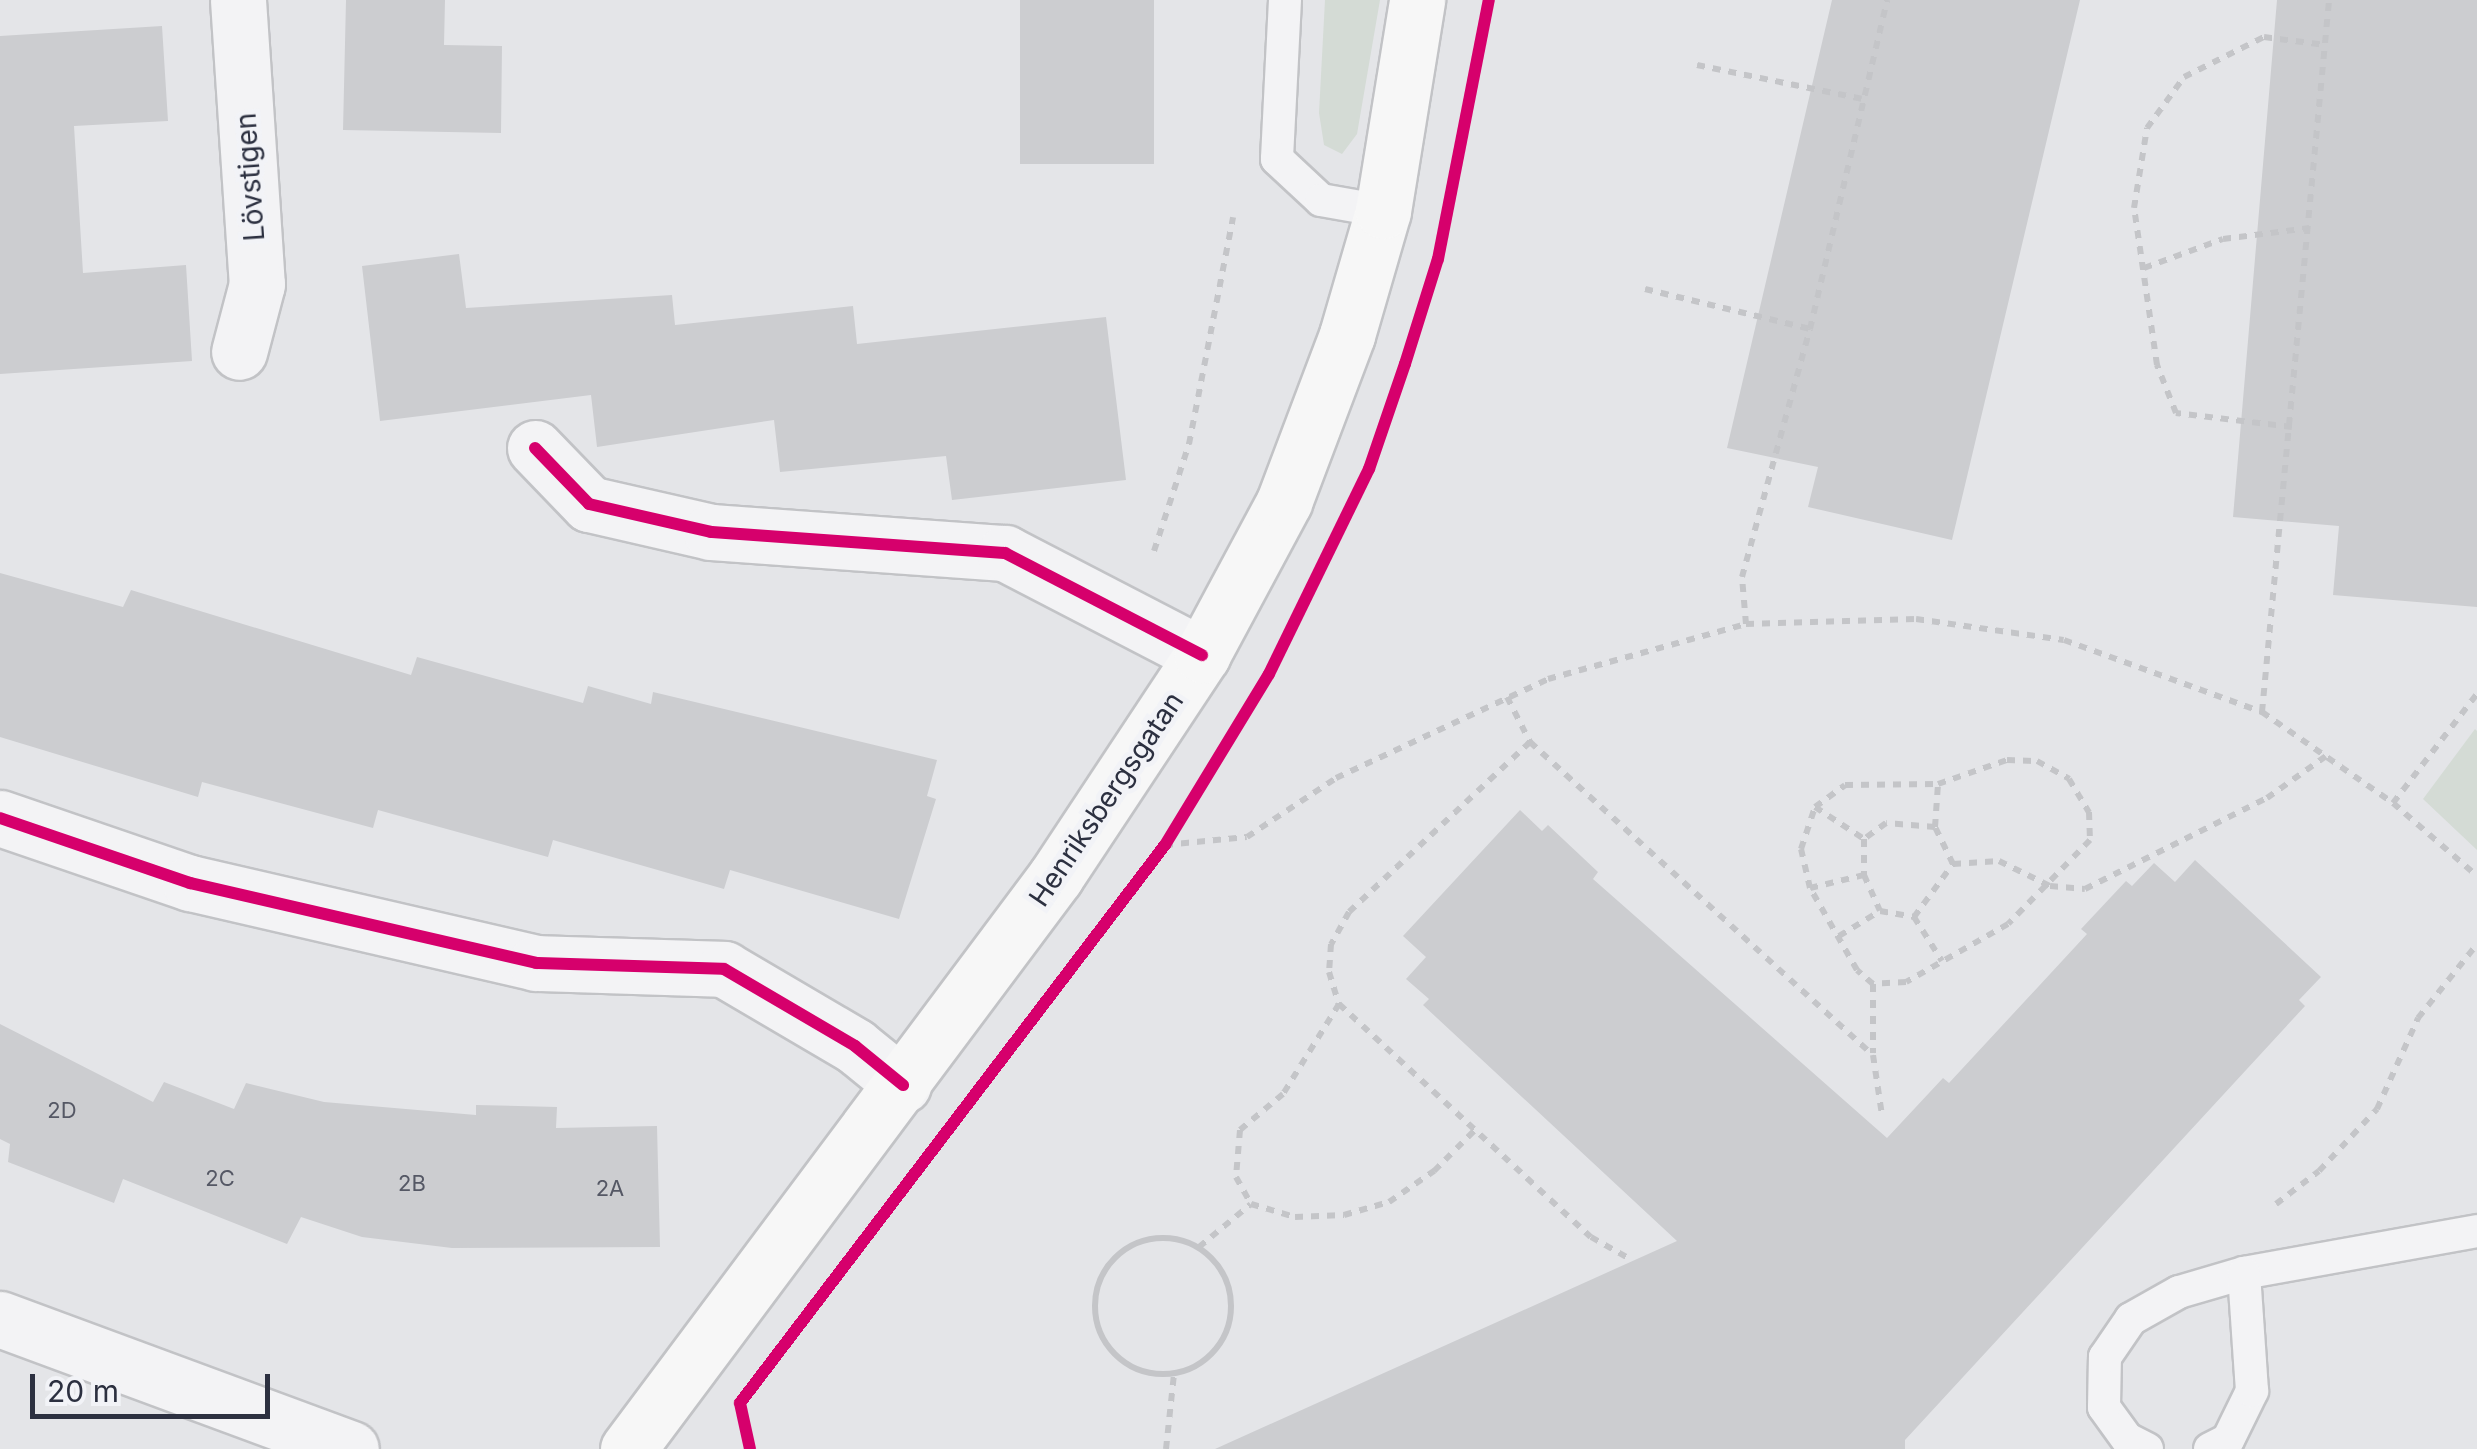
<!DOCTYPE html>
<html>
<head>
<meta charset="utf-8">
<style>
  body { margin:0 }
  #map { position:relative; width:2477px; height:1449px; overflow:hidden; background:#e4e5e8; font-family:Inter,sans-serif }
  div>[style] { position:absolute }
  .green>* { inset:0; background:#d4dbd5 }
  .building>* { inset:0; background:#cccdd0; transform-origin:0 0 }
  .path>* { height:6px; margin-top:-3px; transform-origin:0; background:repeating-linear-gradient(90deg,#c4c5c8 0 8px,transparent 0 16px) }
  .path>.ring { margin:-3px; padding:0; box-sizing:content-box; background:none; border:6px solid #c4c5c8; border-radius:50% }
  .roads { filter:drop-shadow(2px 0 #c2c3c6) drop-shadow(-2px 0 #c2c3c6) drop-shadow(0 2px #c2c3c6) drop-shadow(0 -2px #c2c3c6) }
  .lane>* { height:32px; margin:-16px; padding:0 16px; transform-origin:16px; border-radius:16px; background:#f3f3f5 }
  .street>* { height:55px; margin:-27.5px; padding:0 27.5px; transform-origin:27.5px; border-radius:27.5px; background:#f3f3f5 }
  .secondary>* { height:55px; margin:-27.5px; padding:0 27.5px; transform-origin:27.5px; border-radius:27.5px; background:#f7f7f7 }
  .cycleway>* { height:12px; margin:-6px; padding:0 6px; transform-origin:6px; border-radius:6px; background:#d6006c }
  span { translate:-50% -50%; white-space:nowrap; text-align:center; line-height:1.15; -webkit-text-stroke:10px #f2f3f7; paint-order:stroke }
  .number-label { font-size:22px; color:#555865 }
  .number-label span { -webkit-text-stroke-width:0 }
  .street-label { font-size:28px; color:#2c3040 }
  .scale { position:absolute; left:30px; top:1374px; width:240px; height:45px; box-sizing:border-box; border:5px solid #2c3040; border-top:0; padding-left:12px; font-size:30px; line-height:35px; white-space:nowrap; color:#2c3040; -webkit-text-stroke:8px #f2f3f7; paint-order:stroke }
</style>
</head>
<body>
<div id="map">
  <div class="green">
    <i style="clip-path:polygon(1325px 0,1380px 0,1357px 134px,1342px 154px,1324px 145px,1319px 113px)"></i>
    <i style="clip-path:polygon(2475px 729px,2477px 731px,2477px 850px,2423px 799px)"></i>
  </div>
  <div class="building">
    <i style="clip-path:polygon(346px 0,445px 0,444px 45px,502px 46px,501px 133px,343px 130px)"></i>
    <i style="left:1020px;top:0;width:134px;height:164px"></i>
    <i style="clip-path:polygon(1832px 0,2080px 0,1952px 540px,1808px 507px,1818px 467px,1727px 448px)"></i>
    <i style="clip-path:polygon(2277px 0,2477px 0,2477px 607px,2333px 595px,2339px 526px,2233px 517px)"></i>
    <i style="clip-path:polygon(162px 26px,168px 121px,74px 126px,83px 273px,186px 265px,192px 361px,0 374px,0 36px)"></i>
    <i style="clip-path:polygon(459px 254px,466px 308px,672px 295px,675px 325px,853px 306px,857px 344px,1106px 317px,1126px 480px,952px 500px,946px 456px,780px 472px,774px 420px,597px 447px,591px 395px,380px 421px,362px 266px)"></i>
    <i style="clip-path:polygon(0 573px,123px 607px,131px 590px,411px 675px,417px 657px,583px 703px,588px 686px,651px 704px,653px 692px,937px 760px,927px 796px,936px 799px,899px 919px,730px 870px,724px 889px,553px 840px,548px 857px,378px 810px,373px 828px,202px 782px,198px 797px,0 737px)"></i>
    <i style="clip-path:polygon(1520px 810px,1542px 831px,1548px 825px,1598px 872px,1593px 879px,1887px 1138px,1943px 1078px,1949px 1083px,2087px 934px,2081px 929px,2126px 881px,2132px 886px,2154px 863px,2175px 882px,2195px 860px,2321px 977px,2299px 1000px,2305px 1006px,1905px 1440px,1905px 1449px,1215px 1449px,1677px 1241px,1423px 1005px,1429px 999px,1406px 979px,1426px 957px,1403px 936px)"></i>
    <i style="clip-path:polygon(0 1024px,153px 1102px,164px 1082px,234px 1109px,246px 1083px,324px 1102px,476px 1115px,476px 1105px,557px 1107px,556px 1128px,657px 1126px,660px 1247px,452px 1248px,362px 1237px,301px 1217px,287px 1244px,123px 1179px,114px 1203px,8px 1162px,10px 1144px,0 1139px)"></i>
  </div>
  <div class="path">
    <i style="left:1697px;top:65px;width:168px;rotate:11.6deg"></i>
    <i style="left:2144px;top:268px;width:84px;rotate:-20.2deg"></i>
    <i style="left:2223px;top:239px;width:87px;rotate:-7.3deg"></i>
    <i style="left:1645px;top:289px;width:170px;rotate:13.6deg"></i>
    <i style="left:2292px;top:427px;width:117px;rotate:-173.1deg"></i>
    <i style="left:2176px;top:413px;width:52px;rotate:-111.6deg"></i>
    <i style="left:2157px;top:365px;width:159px;rotate:-98.3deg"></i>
    <i style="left:2134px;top:208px;width:81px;rotate:-80.8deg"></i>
    <i style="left:2147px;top:128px;width:63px;rotate:-54deg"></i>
    <i style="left:2184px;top:77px;width:89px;rotate:-26.6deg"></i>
    <i style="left:2264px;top:37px;width:62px;rotate:7.5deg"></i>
    <i style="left:1154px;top:551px;width:113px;rotate:-71.9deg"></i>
    <i style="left:1189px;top:444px;width:231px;rotate:-79deg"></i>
    <i style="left:1746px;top:624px;width:47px;rotate:-94.9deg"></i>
    <i style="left:1742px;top:577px;width:257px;rotate:-74.7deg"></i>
    <i style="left:1810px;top:329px;width:338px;rotate:-76.8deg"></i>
    <i style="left:1507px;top:697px;width:51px;rotate:62.9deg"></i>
    <i style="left:1530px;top:742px;width:248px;rotate:136.8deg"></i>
    <i style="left:1349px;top:912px;width:37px;rotate:119deg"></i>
    <i style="left:1331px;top:944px;width:28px;rotate:94deg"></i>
    <i style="left:1329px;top:972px;width:34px;rotate:73deg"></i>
    <i style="left:1339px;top:1004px;width:343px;rotate:42.8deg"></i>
    <i style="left:1591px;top:1237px;width:45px;rotate:29.4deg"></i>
    <i style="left:2262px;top:712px;width:715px;rotate:-84.62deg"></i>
    <i style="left:1530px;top:742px;width:464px;rotate:42.4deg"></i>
    <i style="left:1873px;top:1055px;width:61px;rotate:81.5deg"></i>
    <i style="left:2007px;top:760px;width:30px;rotate:2deg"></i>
    <i style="left:2037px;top:761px;width:37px;rotate:29deg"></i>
    <i style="left:2069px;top:779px;width:39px;rotate:59deg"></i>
    <i style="left:2089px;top:812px;width:28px;rotate:88deg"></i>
    <i style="left:2090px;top:840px;width:117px;rotate:134.3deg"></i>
    <i style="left:2008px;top:924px;width:117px;rotate:150.4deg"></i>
    <i style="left:1906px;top:982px;width:33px;rotate:177deg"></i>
    <i style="left:1873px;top:984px;width:21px;rotate:-139deg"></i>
    <i style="left:1857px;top:970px;width:95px;rotate:-119.8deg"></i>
    <i style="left:1810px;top:888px;width:40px;rotate:-103deg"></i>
    <i style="left:1801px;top:849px;width:44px;rotate:-71.6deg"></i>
    <i style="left:1815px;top:807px;width:37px;rotate:-36deg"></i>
    <i style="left:1845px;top:785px;width:93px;rotate:-0.6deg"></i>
    <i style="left:1938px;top:784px;width:73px;rotate:-19.2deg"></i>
    <i style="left:2393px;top:803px;width:138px;rotate:-52.4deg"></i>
    <i style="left:1815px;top:807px;width:59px;rotate:33.1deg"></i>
    <i style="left:1935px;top:827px;width:43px;rotate:-86deg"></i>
    <i style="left:1165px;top:845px;width:82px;rotate:-5.6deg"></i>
    <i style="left:1247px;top:837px;width:107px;rotate:-33.5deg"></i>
    <i style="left:1336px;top:778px;width:234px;rotate:-25deg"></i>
    <i style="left:1548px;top:679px;width:205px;rotate:-15.5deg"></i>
    <i style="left:1746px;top:624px;width:170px;rotate:-1.7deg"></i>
    <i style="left:1916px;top:619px;width:149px;rotate:8.1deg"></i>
    <i style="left:2064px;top:640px;width:211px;rotate:20deg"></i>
    <i style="left:2262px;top:712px;width:160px;rotate:34.8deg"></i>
    <i style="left:2393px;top:803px;width:111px;rotate:41deg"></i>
    <i style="left:1953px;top:864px;width:41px;rotate:-115.9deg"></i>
    <i style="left:1935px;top:827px;width:49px;rotate:-175.3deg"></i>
    <i style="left:1886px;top:823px;width:27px;rotate:144deg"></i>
    <i style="left:1864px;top:839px;width:36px;rotate:90deg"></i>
    <i style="left:1864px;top:875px;width:39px;rotate:66deg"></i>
    <i style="left:1880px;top:911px;width:35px;rotate:10deg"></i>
    <i style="left:1914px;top:917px;width:66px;rotate:-53.7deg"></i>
    <i style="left:1953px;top:864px;width:46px;rotate:-3.7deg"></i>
    <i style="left:1999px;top:861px;width:57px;rotate:26.1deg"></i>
    <i style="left:2050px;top:886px;width:35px;rotate:5deg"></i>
    <i style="left:2085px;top:889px;width:203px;rotate:-26.6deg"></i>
    <i style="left:2267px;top:798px;width:72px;rotate:-35.4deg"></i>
    <i style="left:1810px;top:888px;width:56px;rotate:-13.5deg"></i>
    <i style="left:1914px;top:917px;width:52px;rotate:57.5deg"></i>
    <i style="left:1839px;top:936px;width:48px;rotate:-31.4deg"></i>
    <i style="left:1873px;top:984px;width:69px;rotate:90deg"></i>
    <i style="left:1339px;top:1004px;width:106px;rotate:121.9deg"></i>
    <i style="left:1283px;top:1094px;width:56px;rotate:140.1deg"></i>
    <i style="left:1240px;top:1130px;width:47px;rotate:94.9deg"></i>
    <i style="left:1236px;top:1177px;width:31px;rotate:61deg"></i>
    <i style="left:1251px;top:1204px;width:46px;rotate:16.5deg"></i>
    <i style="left:1295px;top:1217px;width:49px;rotate:-2.3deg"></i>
    <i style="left:1344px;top:1215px;width:47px;rotate:-16.1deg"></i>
    <i style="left:1389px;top:1202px;width:55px;rotate:-34.6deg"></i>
    <i style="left:1434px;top:1171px;width:57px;rotate:-45deg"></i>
    <i style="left:2276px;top:1204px;width:54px;rotate:-37.5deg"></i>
    <i style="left:2319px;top:1171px;width:85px;rotate:-46.9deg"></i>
    <i style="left:2377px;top:1109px;width:100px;rotate:-65.7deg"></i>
    <i style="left:2418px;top:1018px;width:95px;rotate:-51.4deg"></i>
    <i class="ring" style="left:1095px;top:1238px;width:130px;height:130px"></i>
    <i style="left:1199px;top:1247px;width:67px;rotate:-39.6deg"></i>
    <i style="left:1166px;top:1449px;width:75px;rotate:-83.9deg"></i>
  </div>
  <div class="roads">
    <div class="lane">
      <i style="left:1285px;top:0;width:159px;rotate:92.9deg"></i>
      <i style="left:1277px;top:159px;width:60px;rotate:43deg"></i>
      <i style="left:1321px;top:200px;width:63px;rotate:10.1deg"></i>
      <i style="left:2147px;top:1449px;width:22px;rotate:-153deg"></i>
      <i style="left:2127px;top:1439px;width:39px;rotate:-126deg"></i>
      <i style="left:2104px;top:1407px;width:50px;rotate:-88.9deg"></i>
      <i style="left:2105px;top:1357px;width:46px;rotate:-55.6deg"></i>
      <i style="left:2131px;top:1319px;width:55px;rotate:-29.4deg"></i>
      <i style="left:2179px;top:1292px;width:68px;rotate:-16.3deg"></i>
      <i style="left:2244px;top:1273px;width:237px;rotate:-10.2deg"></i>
      <i style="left:2210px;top:1449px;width:20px;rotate:-27deg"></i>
      <i style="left:2228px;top:1440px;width:55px;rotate:-63.9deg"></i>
      <i style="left:2252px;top:1391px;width:118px;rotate:-93.9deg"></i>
    </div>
    <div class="street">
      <i style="left:238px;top:0;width:285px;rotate:86.2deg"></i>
      <i style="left:257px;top:284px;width:70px;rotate:104.8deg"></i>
      <i style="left:535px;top:448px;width:78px;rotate:46deg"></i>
      <i style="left:589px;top:504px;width:125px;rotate:12.9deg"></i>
      <i style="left:711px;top:532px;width:295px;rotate:4.1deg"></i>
      <i style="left:1005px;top:553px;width:222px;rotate:27.4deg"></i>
      <i style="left:0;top:818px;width:201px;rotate:18.9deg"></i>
      <i style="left:190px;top:883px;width:355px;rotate:13deg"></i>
      <i style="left:536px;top:963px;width:188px;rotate:1.8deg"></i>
      <i style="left:724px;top:969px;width:152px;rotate:30.4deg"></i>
      <i style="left:855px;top:1046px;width:62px;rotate:39.1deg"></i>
      <i style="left:0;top:1319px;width:374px;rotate:20.3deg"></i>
    </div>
    <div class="secondary">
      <i style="left:628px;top:1449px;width:715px;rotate:-53.24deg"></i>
      <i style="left:1056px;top:876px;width:265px;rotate:-56.5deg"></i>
      <i style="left:1202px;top:655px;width:174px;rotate:-61.8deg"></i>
      <i style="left:1284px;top:502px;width:178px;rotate:-69.3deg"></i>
      <i style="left:1347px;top:335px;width:129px;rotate:-73.8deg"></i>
      <i style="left:1383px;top:211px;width:214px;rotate:-80.8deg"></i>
    </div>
  </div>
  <div class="cycleway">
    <i style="left:535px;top:448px;width:78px;rotate:46deg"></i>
    <i style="left:589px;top:504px;width:125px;rotate:12.9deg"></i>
    <i style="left:711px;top:532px;width:295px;rotate:4.1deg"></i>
    <i style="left:1005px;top:553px;width:222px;rotate:27.4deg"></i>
    <i style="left:0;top:818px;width:201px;rotate:18.9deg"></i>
    <i style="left:190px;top:883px;width:355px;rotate:13deg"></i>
    <i style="left:536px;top:963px;width:188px;rotate:1.8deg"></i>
    <i style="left:724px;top:969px;width:152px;rotate:30.4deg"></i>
    <i style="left:855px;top:1046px;width:62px;rotate:39.1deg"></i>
    <i style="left:750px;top:1449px;width:47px;rotate:-102.3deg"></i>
    <i style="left:740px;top:1403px;width:701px;rotate:-52.71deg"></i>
    <i style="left:1165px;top:845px;width:200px;rotate:-58.7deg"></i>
    <i style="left:1269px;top:674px;width:228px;rotate:-64deg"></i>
    <i style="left:1369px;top:469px;width:111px;rotate:-71.1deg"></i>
    <i style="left:1405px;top:364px;width:110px;rotate:-72.6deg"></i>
    <i style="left:1438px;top:259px;width:264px;rotate:-78.9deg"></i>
  </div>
  <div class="number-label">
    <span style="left:62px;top:1111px">2D</span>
    <span style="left:220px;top:1179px">2C</span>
    <span style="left:412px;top:1184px">2B</span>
    <span style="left:610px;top:1189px">2A</span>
  </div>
  <div class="street-label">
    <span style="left:250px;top:177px;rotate:-94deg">Lövstigen</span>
    <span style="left:1106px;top:799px;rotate:-56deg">Henriksbergsgatan</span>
  </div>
  <div class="scale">20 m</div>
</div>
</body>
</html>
